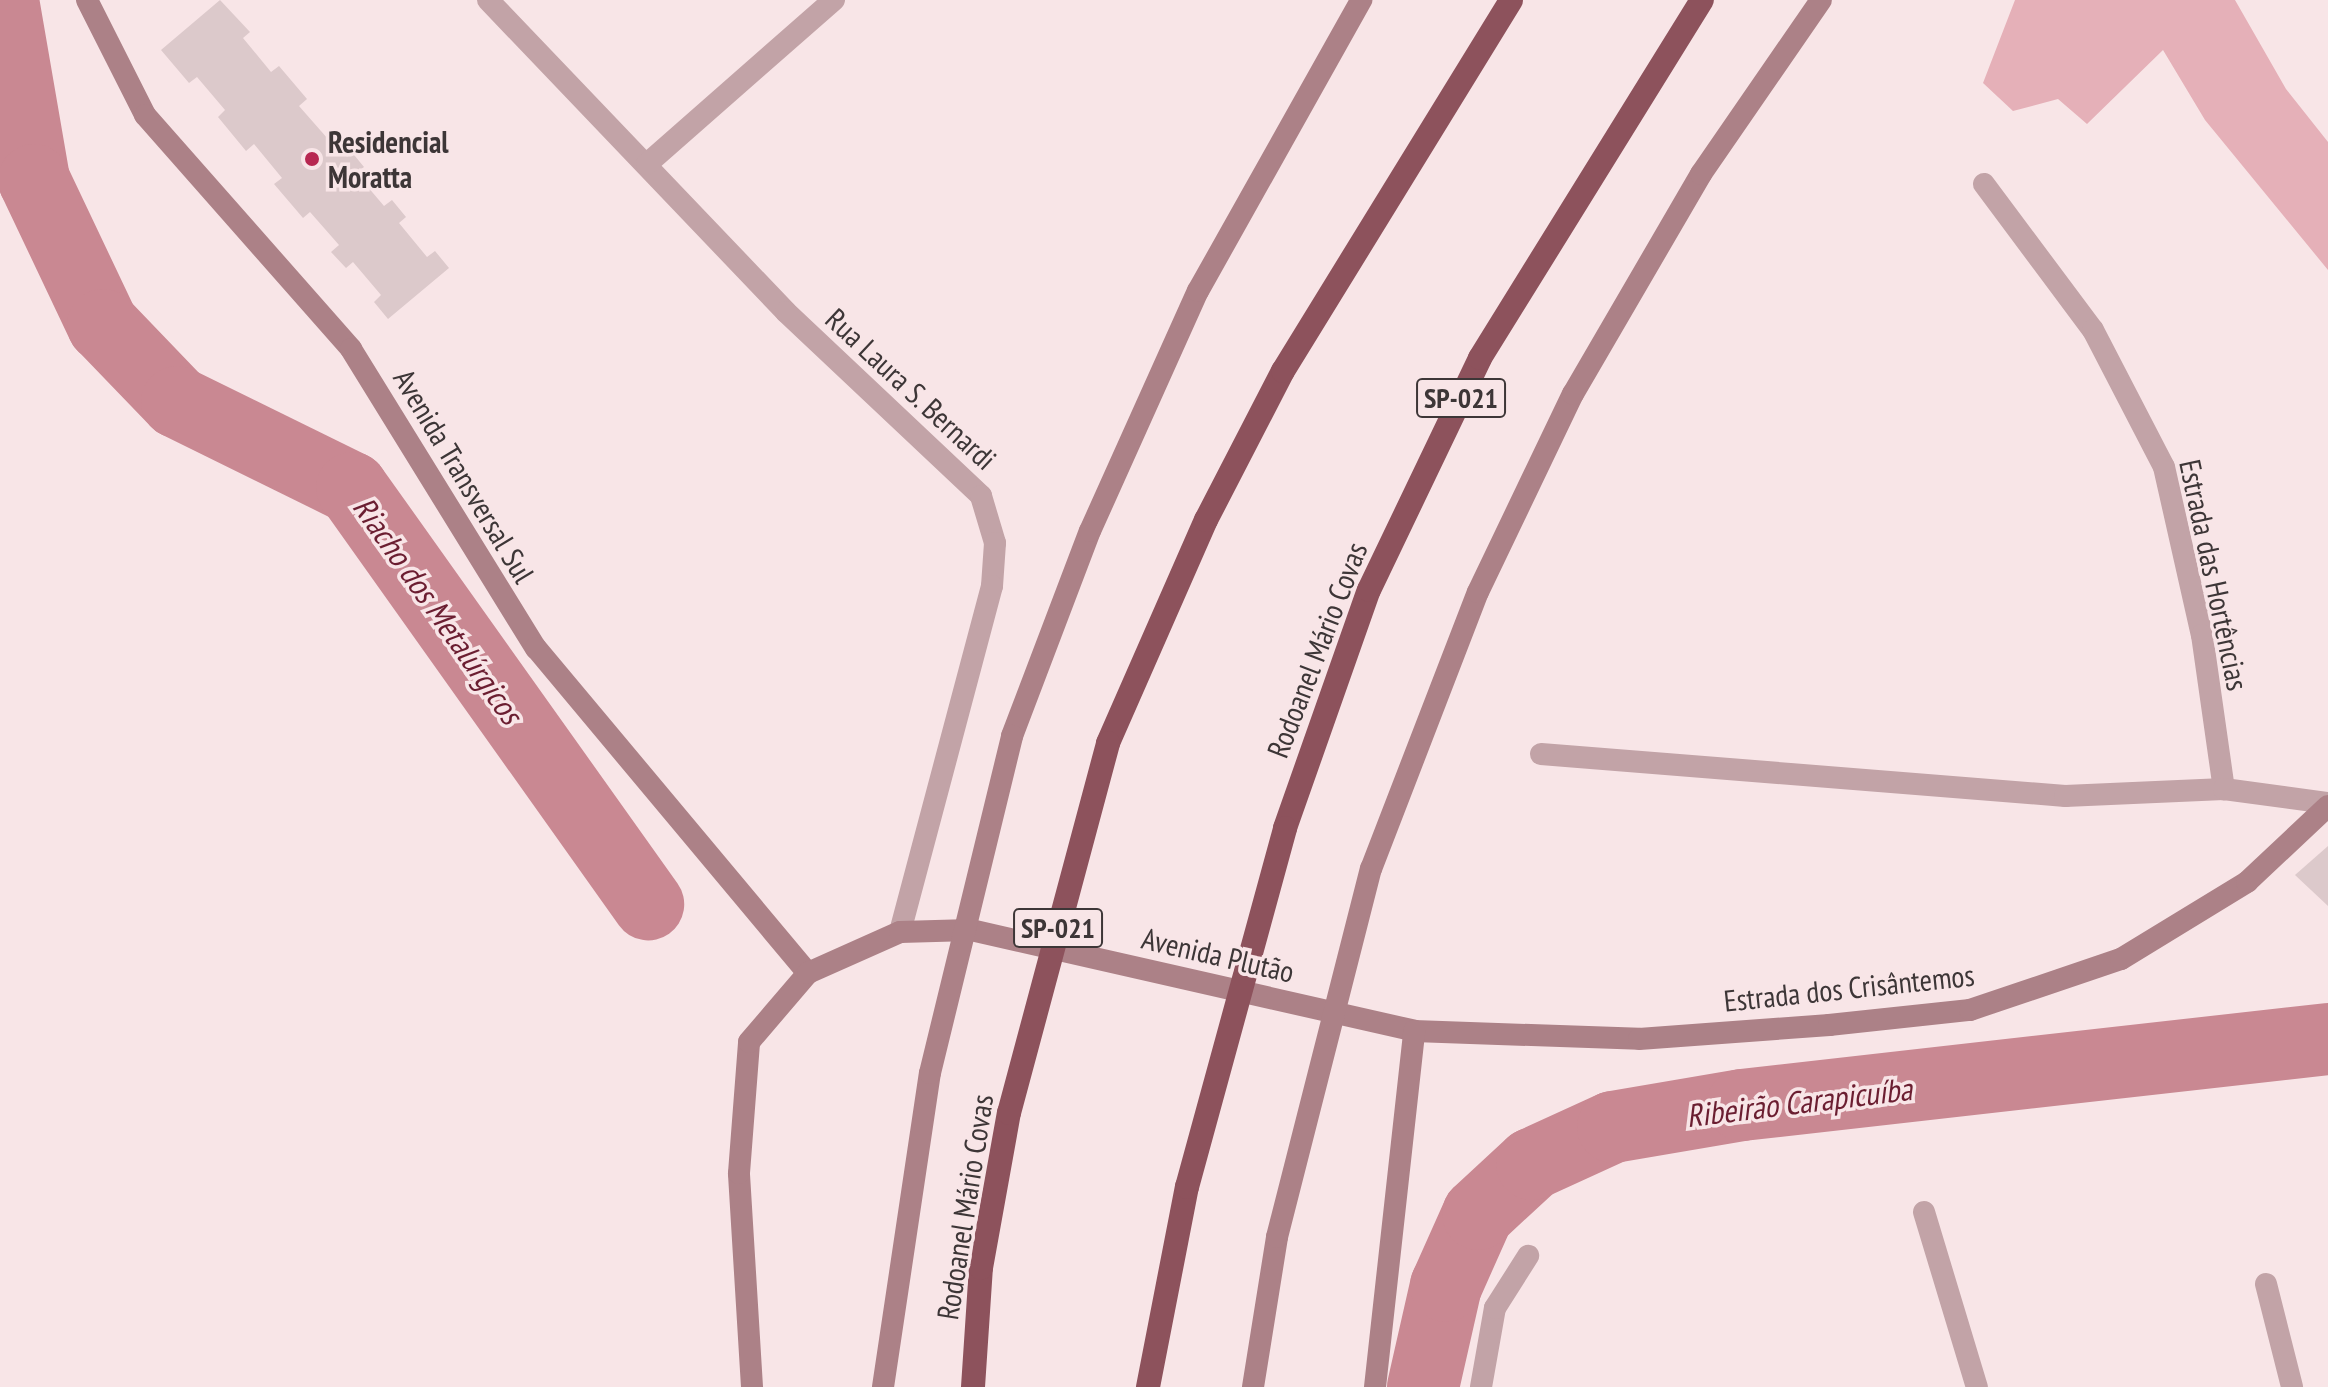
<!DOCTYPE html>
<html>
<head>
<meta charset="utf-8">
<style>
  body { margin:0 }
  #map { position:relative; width:2328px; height:1387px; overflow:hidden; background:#f8e5e7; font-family:"PT Sans Narrow",sans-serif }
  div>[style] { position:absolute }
  .green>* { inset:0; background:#e5b0b8 }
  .river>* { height:72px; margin:-36px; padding:0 36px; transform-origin:36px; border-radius:36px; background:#c98892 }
  .building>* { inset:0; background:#dcc9cb }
  .minor>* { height:22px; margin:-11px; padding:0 11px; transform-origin:11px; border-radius:11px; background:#c2a3a7 }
  .secondary>* { height:22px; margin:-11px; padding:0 11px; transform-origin:11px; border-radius:11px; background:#ac8187 }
  .motorway>* { height:24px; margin:-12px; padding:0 12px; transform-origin:12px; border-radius:12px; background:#8d525c }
  .secondary-bridge>* { height:22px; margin:-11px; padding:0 11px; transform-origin:11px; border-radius:11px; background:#ac8187 }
  .motorway-bridge>* { height:24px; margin:-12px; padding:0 12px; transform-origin:12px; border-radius:12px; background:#8d525c }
  .dots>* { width:22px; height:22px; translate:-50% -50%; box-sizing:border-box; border:4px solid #f8e5e7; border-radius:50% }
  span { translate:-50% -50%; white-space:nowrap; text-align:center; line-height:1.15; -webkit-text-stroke:7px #f8e5e7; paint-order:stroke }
  .shield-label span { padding:2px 6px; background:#f8e5e7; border:2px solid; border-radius:6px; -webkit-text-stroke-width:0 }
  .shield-label { font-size:28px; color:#3d3637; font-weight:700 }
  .poi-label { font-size:30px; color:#3d3637; font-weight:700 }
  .left { translate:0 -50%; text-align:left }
  .street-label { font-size:30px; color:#3d3637 }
  .water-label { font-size:32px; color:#6b1e31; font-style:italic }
</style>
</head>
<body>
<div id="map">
  <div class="green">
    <i style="clip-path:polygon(2015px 0,2235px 0,2286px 89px,2328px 142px,2328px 270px,2205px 120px,2163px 50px,2087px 124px,2058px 99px,2013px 111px,1983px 83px)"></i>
  </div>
  <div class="river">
    <i style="left:3px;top:0;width:183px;rotate:80.2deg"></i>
    <i style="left:34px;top:180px;width:161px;rotate:64.6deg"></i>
    <i style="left:103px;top:325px;width:107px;rotate:46.1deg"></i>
    <i style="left:177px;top:402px;width:195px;rotate:26.2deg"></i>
    <i style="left:352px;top:488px;width:511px;rotate:54.57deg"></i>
    <i style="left:1423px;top:1387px;width:104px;rotate:-77.2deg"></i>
    <i style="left:1446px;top:1286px;width:79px;rotate:-66deg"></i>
    <i style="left:1478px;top:1214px;width:74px;rotate:-42.8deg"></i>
    <i style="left:1532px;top:1164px;width:89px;rotate:-24.6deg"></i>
    <i style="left:1613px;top:1127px;width:131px;rotate:-9.7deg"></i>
    <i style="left:1742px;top:1105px;width:590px;rotate:-6.43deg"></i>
  </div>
  <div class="building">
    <i style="clip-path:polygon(220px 0,250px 32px,243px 38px,271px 72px,279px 66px,307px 99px,299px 106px,328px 139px,336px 133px,364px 167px,356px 173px,384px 206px,392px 200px,406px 217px,399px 223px,427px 257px,435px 251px,449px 268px,388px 319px,374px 302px,381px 295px,353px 262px,346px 268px,331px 252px,339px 245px,310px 212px,303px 218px,274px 184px,282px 178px,254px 144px,246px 151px,218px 117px,225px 110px,197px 77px,189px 83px,161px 50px)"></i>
    <i style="clip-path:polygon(2328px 846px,2328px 906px,2295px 875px)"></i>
  </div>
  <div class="minor">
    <i style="left:488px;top:0;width:431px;rotate:46.3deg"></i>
    <i style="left:786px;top:312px;width:268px;rotate:43.3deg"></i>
    <i style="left:981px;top:496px;width:49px;rotate:73.4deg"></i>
    <i style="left:995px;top:543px;width:43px;rotate:94deg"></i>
    <i style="left:992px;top:586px;width:358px;rotate:104.9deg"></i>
    <i style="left:647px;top:164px;width:249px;rotate:-41.3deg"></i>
    <i style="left:1984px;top:184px;width:182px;rotate:53.3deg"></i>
    <i style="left:2093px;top:330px;width:154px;rotate:62.6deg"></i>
    <i style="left:2164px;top:467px;width:172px;rotate:77.3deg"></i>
    <i style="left:2202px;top:635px;width:156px;rotate:81.9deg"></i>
    <i style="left:1541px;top:754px;width:526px;rotate:4.58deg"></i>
    <i style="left:2065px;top:796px;width:159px;rotate:-2.5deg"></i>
    <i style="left:2224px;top:789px;width:105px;rotate:7.7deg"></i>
    <i style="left:1924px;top:1212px;width:183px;rotate:73.2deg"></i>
    <i style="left:2266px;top:1284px;width:106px;rotate:75.8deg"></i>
    <i style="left:1481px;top:1387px;width:80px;rotate:-80deg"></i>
    <i style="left:1495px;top:1308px;width:62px;rotate:-57.6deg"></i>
  </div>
  <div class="secondary">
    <i style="left:87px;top:0;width:129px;rotate:63.2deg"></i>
    <i style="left:145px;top:115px;width:312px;rotate:48.6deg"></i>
    <i style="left:351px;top:349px;width:352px;rotate:58.3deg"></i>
    <i style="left:536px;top:648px;width:424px;rotate:50.1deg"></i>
    <i style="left:1012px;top:736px;width:219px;rotate:-69.2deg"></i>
    <i style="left:1090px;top:531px;width:263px;rotate:-65.8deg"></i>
    <i style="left:1198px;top:291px;width:334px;rotate:-60.7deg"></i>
    <i style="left:1371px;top:869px;width:297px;rotate:-68.9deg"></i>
    <i style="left:1478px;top:592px;width:220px;rotate:-64.4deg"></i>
    <i style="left:1573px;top:394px;width:255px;rotate:-59.8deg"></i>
    <i style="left:1701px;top:174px;width:211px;rotate:-55.4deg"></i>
    <i style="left:752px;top:1387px;width:214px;rotate:-93.5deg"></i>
    <i style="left:739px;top:1173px;width:131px;rotate:-85.6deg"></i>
    <i style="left:749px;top:1042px;width:91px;rotate:-49.5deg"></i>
    <i style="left:808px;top:973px;width:101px;rotate:-24deg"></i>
    <i style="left:900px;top:932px;width:71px;rotate:-1.6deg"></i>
    <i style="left:971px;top:930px;width:454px;rotate:12.8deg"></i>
    <i style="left:1414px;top:1031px;width:225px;rotate:2deg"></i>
    <i style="left:1639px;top:1039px;width:191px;rotate:-4.2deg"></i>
    <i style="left:1829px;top:1025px;width:142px;rotate:-6.1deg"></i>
    <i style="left:1970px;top:1010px;width:159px;rotate:-18.7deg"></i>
    <i style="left:2121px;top:959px;width:148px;rotate:-31.4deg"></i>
    <i style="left:2247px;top:882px;width:111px;rotate:-43.2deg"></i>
    <i style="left:883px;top:1387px;width:317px;rotate:-81.5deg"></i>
    <i style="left:1253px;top:1387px;width:152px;rotate:-80.9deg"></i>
    <i style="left:1375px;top:1387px;width:358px;rotate:-83.7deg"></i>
  </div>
  <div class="motorway">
    <i style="left:1108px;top:743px;width:244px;rotate:-66.3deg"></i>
    <i style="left:1206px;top:520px;width:168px;rotate:-62.7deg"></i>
    <i style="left:1283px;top:371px;width:435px;rotate:-58.4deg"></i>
    <i style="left:1285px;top:828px;width:252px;rotate:-70.6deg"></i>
    <i style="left:1369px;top:590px;width:257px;rotate:-64.4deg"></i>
    <i style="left:1480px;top:358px;width:421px;rotate:-58.2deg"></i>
    <i style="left:973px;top:1387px;width:119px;rotate:-86.2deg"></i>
    <i style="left:981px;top:1268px;width:158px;rotate:-79.8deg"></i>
    <i style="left:1148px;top:1387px;width:204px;rotate:-79deg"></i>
  </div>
  <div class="secondary-bridge">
    <i style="left:930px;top:1073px;width:347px;rotate:-76.3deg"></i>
    <i style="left:1277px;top:1237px;width:380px;rotate:-75.7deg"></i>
  </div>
  <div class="motorway-bridge">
    <i style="left:1009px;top:1113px;width:383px;rotate:-75deg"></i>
    <i style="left:1187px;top:1187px;width:372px;rotate:-74.7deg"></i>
  </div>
  <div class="dots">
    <i style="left:312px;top:159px;background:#b72751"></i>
  </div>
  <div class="shield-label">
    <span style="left:1461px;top:398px">SP-021</span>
    <span style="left:1058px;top:928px">SP-021</span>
  </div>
  <div class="poi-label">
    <span class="left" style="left:328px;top:159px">Residencial<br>Moratta</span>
  </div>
  <div class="street-label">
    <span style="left:911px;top:389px;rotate:43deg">Rua Laura S. Bernardi</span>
    <span style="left:464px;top:476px;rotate:59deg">Avenida Transversal Sul</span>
    <span style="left:2214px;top:575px;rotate:78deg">Estrada das Hortências</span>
    <span style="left:1317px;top:650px;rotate:-69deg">Rodoanel Mário Covas</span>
    <span style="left:1218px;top:955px;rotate:13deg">Avenida Plutão</span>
    <span style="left:1849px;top:988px;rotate:-6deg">Estrada dos Crisântemos</span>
    <span style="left:965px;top:1207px;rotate:-81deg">Rodoanel Mário Covas</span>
  </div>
  <div class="water-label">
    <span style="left:438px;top:610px;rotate:55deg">Riacho dos Metalúrgicos</span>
    <span style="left:1799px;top:1102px;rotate:-7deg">Ribeirão Carapicuíba</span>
  </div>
</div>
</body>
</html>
